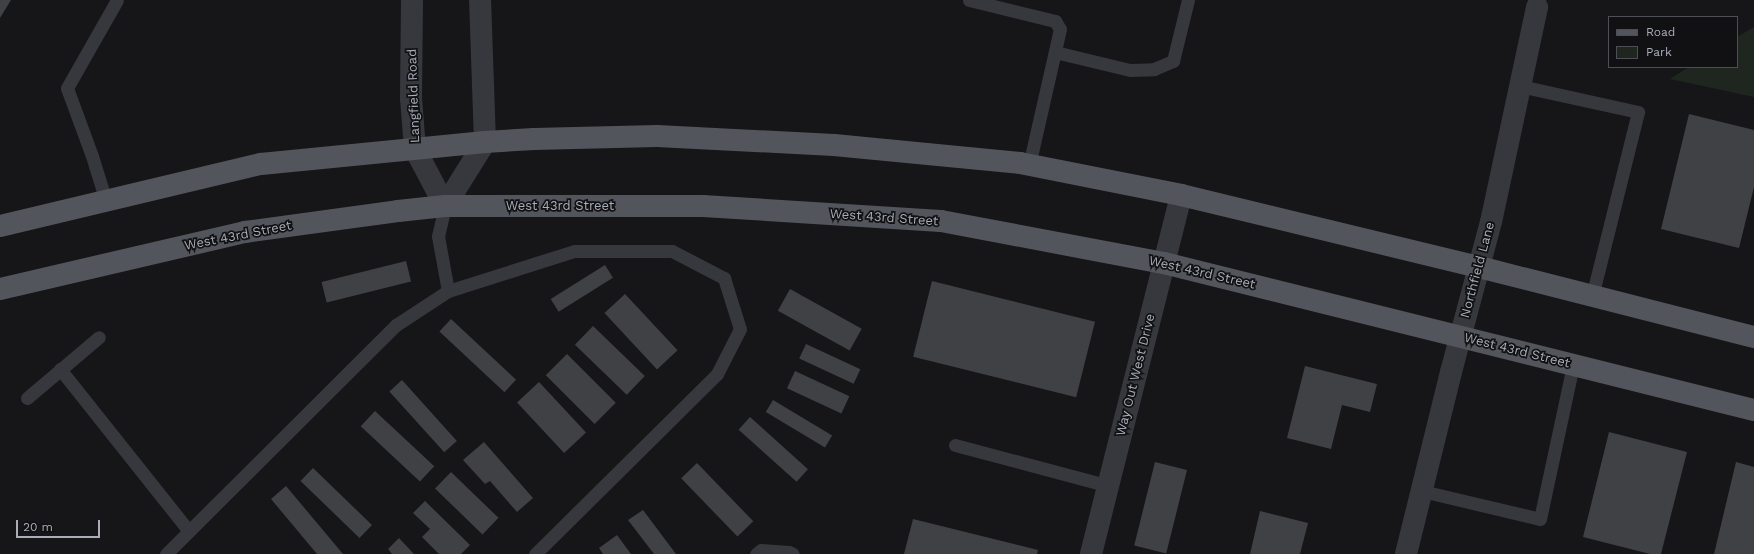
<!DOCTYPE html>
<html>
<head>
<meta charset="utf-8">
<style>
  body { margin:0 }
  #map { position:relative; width:1754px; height:554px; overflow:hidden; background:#161618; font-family:"Work Sans",sans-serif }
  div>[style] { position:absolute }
  .green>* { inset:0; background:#1e261f }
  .building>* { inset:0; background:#404145; transform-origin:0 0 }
  .service>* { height:13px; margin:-6.5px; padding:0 6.5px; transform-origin:6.5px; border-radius:6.5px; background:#37383d }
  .minor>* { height:22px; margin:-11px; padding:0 11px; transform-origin:11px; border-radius:11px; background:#37383d }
  .tertiary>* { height:22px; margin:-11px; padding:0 11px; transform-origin:11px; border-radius:11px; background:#37383d }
  .primary>* { height:22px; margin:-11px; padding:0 11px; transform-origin:11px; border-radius:11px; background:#53555c }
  span { translate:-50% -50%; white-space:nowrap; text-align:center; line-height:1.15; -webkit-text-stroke:3.5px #111113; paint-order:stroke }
  .street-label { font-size:13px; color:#a8adb8 }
  .legend { position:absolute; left:1608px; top:16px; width:130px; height:52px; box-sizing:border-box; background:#111113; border:1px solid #4d4f55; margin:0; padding:5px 7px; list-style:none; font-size:12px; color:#a8adb8 }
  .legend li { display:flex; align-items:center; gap:8px; height:20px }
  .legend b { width:20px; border:1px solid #4d4f55 }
  .scale { position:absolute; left:16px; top:520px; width:84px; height:18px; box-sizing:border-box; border:2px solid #a8adb8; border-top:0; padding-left:5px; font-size:12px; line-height:14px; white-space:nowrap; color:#a8adb8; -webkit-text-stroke:3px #111113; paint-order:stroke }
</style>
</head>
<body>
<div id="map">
  <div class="green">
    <i style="clip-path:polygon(1754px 27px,1754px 97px,1670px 79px,1689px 67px,1737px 67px,1737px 37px)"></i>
  </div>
  <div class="building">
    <i style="clip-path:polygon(0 0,11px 0,0 18px)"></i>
    <i style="clip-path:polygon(1689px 114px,1754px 130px,1754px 187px,1739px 248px,1661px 229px)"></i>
    <i style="left:406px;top:261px;width:21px;height:87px;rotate:76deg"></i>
    <i style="left:605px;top:265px;width:15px;height:64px;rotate:58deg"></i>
    <i style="left:932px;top:281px;width:168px;height:78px;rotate:14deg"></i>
    <i style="left:790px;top:289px;width:82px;height:25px;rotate:29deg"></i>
    <i style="left:625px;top:294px;width:77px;height:28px;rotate:47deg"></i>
    <i style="left:451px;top:319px;width:89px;height:17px;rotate:43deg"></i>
    <i style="left:593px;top:326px;width:72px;height:26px;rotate:44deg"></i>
    <i style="left:806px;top:344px;width:60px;height:16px;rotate:25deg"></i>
    <i style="left:567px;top:354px;width:69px;height:30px;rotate:45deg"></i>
    <i style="clip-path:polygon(1305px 366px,1377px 384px,1370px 412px,1342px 405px,1331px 449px,1287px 438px)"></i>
    <i style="left:795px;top:371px;width:60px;height:19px;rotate:25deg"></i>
    <i style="left:402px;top:380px;width:82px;height:17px;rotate:48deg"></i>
    <i style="left:539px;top:382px;width:69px;height:30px;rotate:47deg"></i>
    <i style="left:773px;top:400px;width:69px;height:14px;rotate:31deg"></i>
    <i style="left:375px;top:411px;width:81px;height:21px;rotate:43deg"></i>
    <i style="left:750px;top:417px;width:78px;height:17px;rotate:42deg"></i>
    <i style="clip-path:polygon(1609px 432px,1687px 452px,1661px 554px,1650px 554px,1583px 537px)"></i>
    <i style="clip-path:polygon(484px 442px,533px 498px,517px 512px,490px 481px,485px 484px,463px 460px)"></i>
    <i style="left:1155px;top:462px;width:33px;height:86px;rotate:14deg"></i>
    <i style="clip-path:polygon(1736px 462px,1754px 467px,1754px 554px,1714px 554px)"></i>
    <i style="left:697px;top:463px;width:81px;height:22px;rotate:46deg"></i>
    <i style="left:313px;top:468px;width:82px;height:18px;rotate:44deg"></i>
    <i style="left:451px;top:472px;width:66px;height:23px;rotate:44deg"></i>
    <i style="clip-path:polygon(286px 486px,343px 554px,317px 554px,271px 499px)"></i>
    <i style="clip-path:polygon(425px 501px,470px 545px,461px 554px,439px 554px,422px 537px,430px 529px,413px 513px)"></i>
    <i style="clip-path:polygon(643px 510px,676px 554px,654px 554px,628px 520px)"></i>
    <i style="clip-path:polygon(1260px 511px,1308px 523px,1300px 554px,1250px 554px)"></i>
    <i style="clip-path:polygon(913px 519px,1038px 550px,1037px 554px,904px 554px)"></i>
    <i style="clip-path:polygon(617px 535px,631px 554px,603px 554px,599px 548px)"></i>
    <i style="clip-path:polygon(399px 538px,414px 554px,392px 554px,388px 549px)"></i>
  </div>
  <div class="service">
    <i style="left:969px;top:0;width:89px;rotate:13.7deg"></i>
    <i style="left:1055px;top:21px;width:9px;rotate:58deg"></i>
    <i style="left:1060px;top:29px;width:139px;rotate:102.8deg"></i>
    <i style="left:1055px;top:52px;width:77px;rotate:13.5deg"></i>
    <i style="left:1130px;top:70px;width:24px;rotate:-2deg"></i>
    <i style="left:1154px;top:69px;width:21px;rotate:-23deg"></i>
    <i style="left:1173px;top:61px;width:63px;rotate:-76.2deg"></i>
    <i style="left:1520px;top:86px;width:121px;rotate:12.4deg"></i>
    <i style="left:1638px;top:112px;width:190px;rotate:104deg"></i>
    <i style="left:106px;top:201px;width:47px;rotate:-107.3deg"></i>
    <i style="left:92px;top:156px;width:72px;rotate:-110.2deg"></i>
    <i style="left:67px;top:88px;width:101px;rotate:-60.4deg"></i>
    <i style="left:445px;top:206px;width:31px;rotate:103deg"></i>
    <i style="left:438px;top:236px;width:56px;rotate:79.7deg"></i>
    <i style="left:448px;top:291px;width:132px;rotate:-17.6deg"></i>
    <i style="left:574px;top:251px;width:98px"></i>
    <i style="left:672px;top:251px;width:59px;rotate:27.4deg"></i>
    <i style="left:724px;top:278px;width:53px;rotate:72.6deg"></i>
    <i style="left:740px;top:329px;width:51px;rotate:117.1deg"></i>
    <i style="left:717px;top:374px;width:256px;rotate:135.3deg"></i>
    <i style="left:60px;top:369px;width:207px;rotate:51.5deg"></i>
    <i style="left:27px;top:398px;width:94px;rotate:-40.3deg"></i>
    <i style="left:955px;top:445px;width:159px;rotate:14.9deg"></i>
    <i style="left:1422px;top:491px;width:121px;rotate:13.3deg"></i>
    <i style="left:1540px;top:519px;width:157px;rotate:-77.9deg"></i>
    <i style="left:166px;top:554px;width:325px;rotate:-44.9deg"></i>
    <i style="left:396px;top:325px;width:62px;rotate:-33.2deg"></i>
    <i style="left:756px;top:554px;width:6px;rotate:-39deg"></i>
    <i style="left:761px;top:550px;width:28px;rotate:4deg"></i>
    <i style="left:789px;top:552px;width:4px;rotate:27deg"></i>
  </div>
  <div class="minor">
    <i style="left:1091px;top:554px;width:370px;rotate:-75.9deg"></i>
    <i style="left:1406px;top:554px;width:187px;rotate:-76.1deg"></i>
    <i style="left:1451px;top:372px;width:155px;rotate:-75.1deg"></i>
    <i style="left:1491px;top:222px;width:220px;rotate:-77.9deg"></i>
  </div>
  <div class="tertiary">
    <i style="left:412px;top:0;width:98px;rotate:90.6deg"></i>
    <i style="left:411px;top:98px;width:51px;rotate:85.5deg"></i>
    <i style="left:415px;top:149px;width:64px;rotate:62.2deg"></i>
    <i style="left:445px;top:206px;width:75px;rotate:-58deg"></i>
    <i style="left:485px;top:142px;width:142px;rotate:-92deg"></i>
  </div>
  <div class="primary">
    <i style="left:0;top:226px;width:268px;rotate:-13.4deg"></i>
    <i style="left:261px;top:164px;width:225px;rotate:-5.6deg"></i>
    <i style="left:485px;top:142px;width:49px;rotate:-3.5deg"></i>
    <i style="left:534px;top:139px;width:123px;rotate:-1.4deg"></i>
    <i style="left:657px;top:136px;width:177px;rotate:2.9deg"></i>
    <i style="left:834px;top:145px;width:187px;rotate:5.5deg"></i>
    <i style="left:1020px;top:163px;width:164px;rotate:11.2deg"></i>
    <i style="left:1181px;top:195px;width:307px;rotate:13.6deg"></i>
    <i style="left:1479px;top:267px;width:284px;rotate:14.3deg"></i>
    <i style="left:0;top:289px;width:252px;rotate:-13.1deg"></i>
    <i style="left:245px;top:232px;width:154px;rotate:-7.8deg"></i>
    <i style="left:398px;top:211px;width:47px;rotate:-6.1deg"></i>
    <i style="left:445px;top:206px;width:258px"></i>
    <i style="left:703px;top:206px;width:238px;rotate:3.6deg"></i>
    <i style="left:941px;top:221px;width:227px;rotate:10.7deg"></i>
    <i style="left:1164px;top:263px;width:608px;rotate:13.99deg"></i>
  </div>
  <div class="street-label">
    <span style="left:414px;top:96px;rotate:-92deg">Langfield Road</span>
    <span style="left:560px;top:206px">West 43rd Street</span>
    <span style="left:884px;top:218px;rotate:4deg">West 43rd Street</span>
    <span style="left:238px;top:236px;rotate:-11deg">West 43rd Street</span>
    <span style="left:1478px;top:270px;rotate:-75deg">Northfield Lane</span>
    <span style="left:1202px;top:273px;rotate:13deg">West 43rd Street</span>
    <span style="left:1517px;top:351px;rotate:14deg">West 43rd Street</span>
    <span style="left:1136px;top:375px;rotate:-76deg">Way Out West Drive</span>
  </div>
  <ul class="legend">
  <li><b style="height:5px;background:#53555c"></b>Road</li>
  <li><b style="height:11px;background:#1e261f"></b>Park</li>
  </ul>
  <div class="scale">20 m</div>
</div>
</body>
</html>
